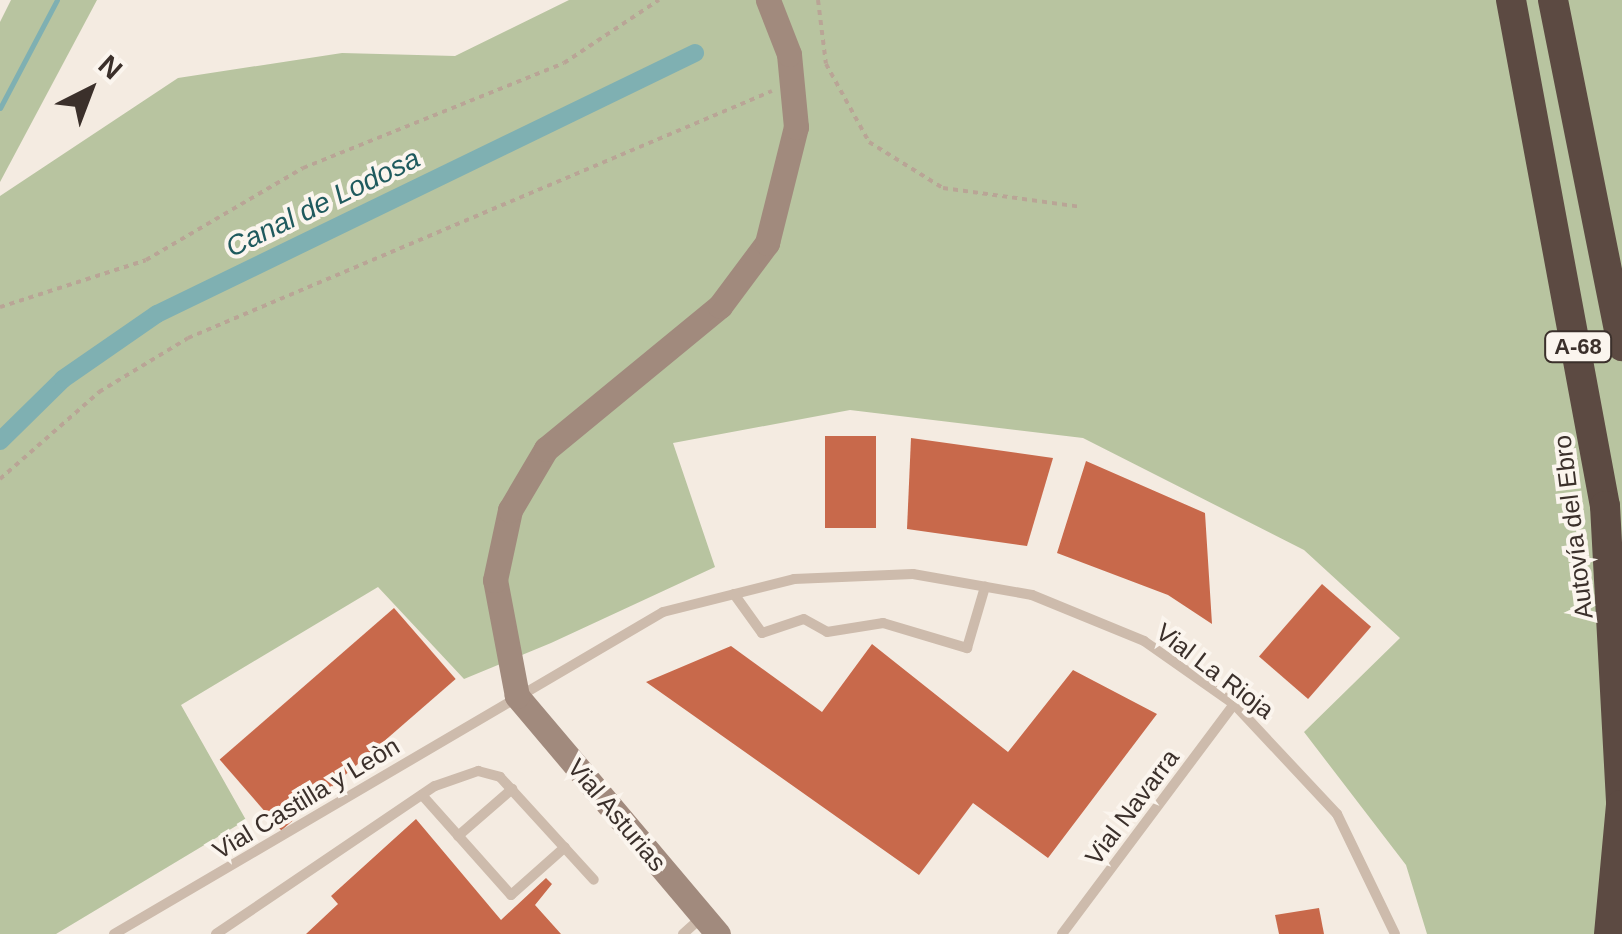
<!DOCTYPE html>
<html>
<head>
<meta charset="utf-8">
<style>
  body { margin:0 }
  #map { position:relative; width:1622px; height:934px; overflow:hidden; background:#f4ebe1; font-family:Helvetica,sans-serif }
  div>[style] { position:absolute }
  .green>* { inset:0; background:#b8c4a0 }
  .stream>* { height:5px; margin:-2.5px; padding:0 2.5px; transform-origin:2.5px; border-radius:2.5px; background:#7fb0b2 }
  .canal>* { height:18px; margin:-9px; padding:0 9px; transform-origin:9px; border-radius:9px; background:#7fb0b2 }
  .building>* { inset:0; background:#c8694b; transform-origin:0 0 }
  .path>* { height:4px; margin-top:-2px; transform-origin:0; background:repeating-linear-gradient(90deg,#b9a596 0 5px,transparent 0 10px) }
  .lane>* { height:10px; margin:-5px; padding:0 5px; transform-origin:5px; border-radius:5px; background:#cdbbac }
  .secondary>* { height:25px; margin:-12.5px; padding:0 12.5px; transform-origin:12.5px; border-radius:12.5px; background:#a18a7d }
  .highway>* { height:30px; margin:-15px; padding:0 15px; transform-origin:15px; border-radius:15px; background:#5c4a42 }
  span { translate:-50% -50%; white-space:nowrap; text-align:center; line-height:1.15; -webkit-text-stroke:8px #fbf5ee; paint-order:stroke }
  .shield-label span { padding:2px 8px; background:#fbf5ee; border:2px solid; border-radius:8px; -webkit-text-stroke-width:0 }
  .shield-label { font-size:22px; color:#3b302b; font-weight:700 }
  .street-label { font-size:25px; color:#3b302b }
  .water-label { font-size:28px; color:#1f5a5e; font-style:italic }
  .north { position:absolute; left:40px; top:40px; width:100px; height:100px; -webkit-text-stroke:8px #fbf5ee; paint-order:stroke; rotate:42deg; font-size:28px; font-weight:700; line-height:40px; text-align:center; color:#3b302b }
  .north::after { content:''; display:block; margin:auto; width:35px; height:45px; background:#3b302b; clip-path:polygon(50% 0,100% 100%,50% 72%,0 100%) }
</style>
</head>
<body>
<div id="map">
  <div class="green">
    <i style="clip-path:polygon(11px 0,97px 0,0 182px,0 22px)"></i>
    <i style="clip-path:polygon(569px 0,1622px 0,1622px 934px,1427px 934px,1406px 865px,1304px 732px,1400px 638px,1304px 550px,1083px 438px,850px 410px,673px 443px,715px 567px,551px 643px,464px 679px,378px 587px,181px 705px,246px 820px,56px 934px,0 934px,0 196px,178px 78px,342px 53px,455px 56px)"></i>
  </div>
  <div class="stream">
    <i style="left:0;top:108px;width:122px;rotate:-62.2deg"></i>
  </div>
  <div class="canal">
    <i style="left:0;top:441px;width:88px;rotate:-44.5deg"></i>
    <i style="left:63px;top:379px;width:114px;rotate:-34.7deg"></i>
    <i style="left:157px;top:314px;width:598px;rotate:-25.88deg"></i>
  </div>
  <div class="building">
    <i style="left:825px;top:436px;width:51px;height:92px"></i>
    <i style="clip-path:polygon(911px 438px,1053px 458px,1027px 546px,907px 529px)"></i>
    <i style="clip-path:polygon(1086px 461px,1205px 513px,1212px 624px,1168px 595px,1057px 553px)"></i>
    <i style="left:1322px;top:584px;width:65px;height:96px;rotate:41deg"></i>
    <i style="left:394px;top:608px;width:94px;height:231px;rotate:49deg"></i>
    <i style="clip-path:polygon(872px 644px,1008px 752px,1073px 670px,1157px 714px,1048px 858px,973px 803px,919px 875px,646px 682px,731px 646px,822px 712px)"></i>
    <i style="clip-path:polygon(416px 819px,501px 920px,546px 878px,552px 884px,535px 905px,561px 934px,306px 934px,338px 904px,331px 896px)"></i>
    <i style="clip-path:polygon(1319px 908px,1324px 934px,1279px 934px,1275px 915px)"></i>
  </div>
  <div class="path">
    <i style="left:818px;top:0;width:64px;rotate:82.9deg"></i>
    <i style="left:826px;top:64px;width:89px;rotate:61.1deg"></i>
    <i style="left:869px;top:142px;width:87px;rotate:31.9deg"></i>
    <i style="left:943px;top:188px;width:139px;rotate:7.8deg"></i>
    <i style="left:0;top:307px;width:153px;rotate:-17.8deg"></i>
    <i style="left:146px;top:260px;width:182px;rotate:-30.4deg"></i>
    <i style="left:303px;top:168px;width:281px;rotate:-21.9deg"></i>
    <i style="left:564px;top:63px;width:114px;rotate:-33.6deg"></i>
    <i style="left:0;top:479px;width:132px;rotate:-41.3deg"></i>
    <i style="left:99px;top:392px;width:104px;rotate:-31.2deg"></i>
    <i style="left:188px;top:338px;width:634px;rotate:-22.93deg"></i>
  </div>
  <div class="lane">
    <i style="left:734px;top:594px;width:48px;rotate:54.3deg"></i>
    <i style="left:762px;top:633px;width:44px;rotate:-18.4deg"></i>
    <i style="left:804px;top:619px;width:26px;rotate:29deg"></i>
    <i style="left:827px;top:632px;width:57px;rotate:-9.1deg"></i>
    <i style="left:883px;top:623px;width:88px;rotate:16.6deg"></i>
    <i style="left:967px;top:648px;width:64px;rotate:-73.6deg"></i>
    <i style="left:422px;top:795px;width:134px;rotate:48.3deg"></i>
    <i style="left:511px;top:895px;width:72px;rotate:-41.6deg"></i>
    <i style="left:458px;top:836px;width:72px;rotate:-41deg"></i>
    <i style="left:114px;top:934px;width:636px;rotate:-30.39deg"></i>
    <i style="left:663px;top:612px;width:135px;rotate:-14.1deg"></i>
    <i style="left:794px;top:579px;width:119px;rotate:-2.4deg"></i>
    <i style="left:913px;top:574px;width:121px;rotate:10deg"></i>
    <i style="left:1032px;top:595px;width:121px;rotate:22.3deg"></i>
    <i style="left:1144px;top:641px;width:110px;rotate:35deg"></i>
    <i style="left:1234px;top:704px;width:151px;rotate:46.9deg"></i>
    <i style="left:1337px;top:814px;width:133px;rotate:64.2deg"></i>
    <i style="left:216px;top:934px;width:264px;rotate:-34.1deg"></i>
    <i style="left:435px;top:786px;width:46px;rotate:-19.2deg"></i>
    <i style="left:478px;top:771px;width:23px;rotate:15deg"></i>
    <i style="left:500px;top:777px;width:139px;rotate:47.6deg"></i>
    <i style="left:683px;top:934px;width:24px;rotate:-42deg"></i>
    <i style="left:1062px;top:934px;width:287px;rotate:-53.2deg"></i>
  </div>
  <div class="secondary">
    <i style="left:718px;top:934px;width:312px;rotate:-130.2deg"></i>
    <i style="left:517px;top:696px;width:118px;rotate:-100.7deg"></i>
    <i style="left:495px;top:580px;width:72px;rotate:-77.9deg"></i>
    <i style="left:510px;top:510px;width:71px;rotate:-59.5deg"></i>
    <i style="left:546px;top:449px;width:225px;rotate:-39.4deg"></i>
    <i style="left:720px;top:306px;width:79px;rotate:-53.3deg"></i>
    <i style="left:767px;top:243px;width:120px;rotate:-76deg"></i>
    <i style="left:796px;top:127px;width:73px;rotate:-95.5deg"></i>
    <i style="left:789px;top:54px;width:58px;rotate:-111.3deg"></i>
  </div>
  <div class="highway">
    <i style="left:1511px;top:0;width:515px;rotate:79.48deg"></i>
    <i style="left:1605px;top:506px;width:299px;rotate:86.9deg"></i>
    <i style="left:1621px;top:805px;width:130px;rotate:95.3deg"></i>
    <i style="left:1553px;top:0;width:353px;rotate:78.7deg"></i>
  </div>
  <div class="shield-label">
    <span style="left:1578px;top:347px">A-68</span>
  </div>
  <div class="street-label">
    <span style="left:1573px;top:527px;rotate:-97deg">Autovía del Ebro</span>
    <span style="left:1215px;top:671px;rotate:37deg">Vial La Rioja</span>
    <span style="left:306px;top:798px;rotate:-31deg">Vial Castilla y Leòn</span>
    <span style="left:1132px;top:807px;rotate:-53deg">Vial Navarra</span>
    <span style="left:617px;top:815px;rotate:50deg">Vial Asturias</span>
  </div>
  <div class="water-label">
    <span style="left:323px;top:203px;rotate:-26deg">Canal de Lodosa</span>
  </div>
  <div class="north">N</div>
</div>
</body>
</html>
